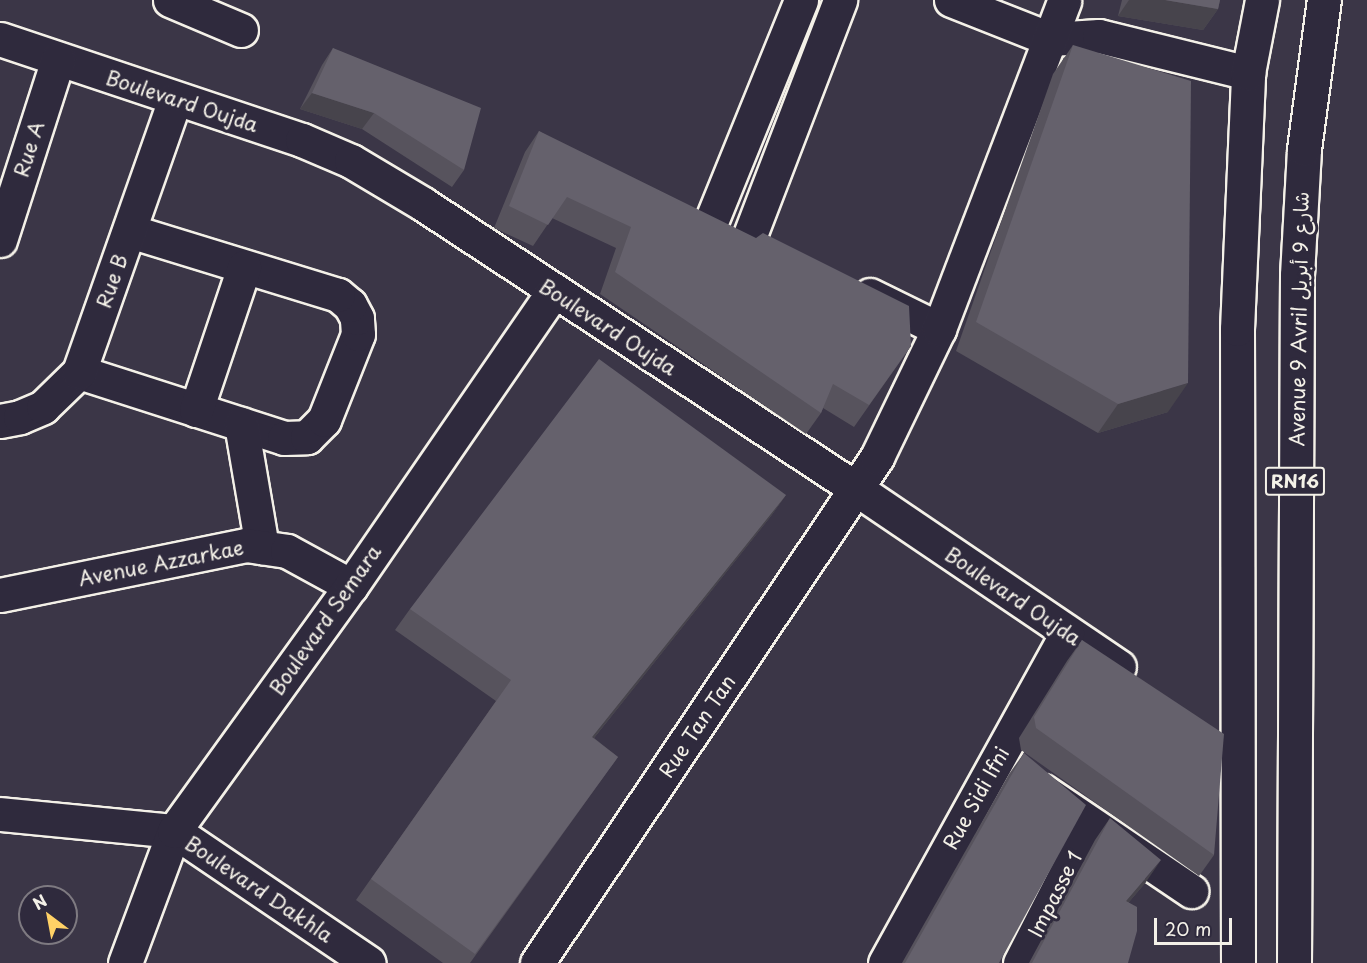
<!DOCTYPE html>
<html>
<head>
<meta charset="utf-8">
<style>
  body { margin:0 }
  #map { position:relative; width:1367px; height:963px; overflow:hidden; background:#3b3647; font-family:"Playpen Sans","Playpen Sans Arabic",sans-serif }
  div>[style] { position:absolute }
  .roads { filter:drop-shadow(2px 0 #f4f1e8) drop-shadow(-2px 0 #f4f1e8) drop-shadow(0 2px #f4f1e8) drop-shadow(0 -2px #f4f1e8) }
  .minor>* { height:33px; margin:-16.5px; padding:0 16.5px; transform-origin:16.5px; border-radius:16.5px; background:#2f2a3d }
  .highway>* { height:33px; margin:-16.5px; padding:0 16.5px; transform-origin:16.5px; border-radius:16.5px; background:#2f2a3d }
  .wall>* { inset:0; background:#57535d }
  .shaded-wall>* { inset:0; background:#47444c }
  .building>* { inset:0; background:#65616c }
  span { translate:-50% -50%; white-space:nowrap; text-align:center; line-height:1.15; -webkit-text-stroke:6px #2f2a3d; paint-order:stroke }
  .shield-label span { padding:2px 4px; background:#2f2a3d; border:2px solid; border-radius:4px; -webkit-text-stroke-width:0 }
  .shield-label { font-size:18px; color:#f4f1e8; font-weight:700 }
  .street-label { font-size:20px; color:#f4f1e8 }
  .north { position:absolute; left:18px; top:885px; width:60px; height:60px; box-sizing:border-box; background:#2f2a3d; border:2px solid #7e7a81; border-radius:50%; rotate:328deg; font-size:16px; font-weight:700; line-height:24px; text-align:center; color:#f4f1e8 }
  .north::after { content:''; display:block; margin:auto; width:21px; height:27px; background:#ffd166; clip-path:polygon(50% 0,100% 100%,50% 72%,0 100%) }
  .scale { position:absolute; left:1154px; top:918px; width:78px; height:27px; box-sizing:border-box; border:3px solid #f4f1e8; border-top:0; padding-left:8px; font-size:18px; line-height:21px; white-space:nowrap; color:#f4f1e8; -webkit-text-stroke:4px #2f2a3d; paint-order:stroke }
</style>
</head>
<body>
<div id="map">
  <div class="roads">
    <div class="minor">
      <i style="left:170px;top:0;width:77px;rotate:22.9deg"></i>
      <i style="left:951px;top:0;width:106px;rotate:21.5deg"></i>
      <i style="left:1050px;top:39px;width:49px;rotate:-3.5deg"></i>
      <i style="left:1099px;top:36px;width:154px;rotate:13.9deg"></i>
      <i style="left:0;top:39px;width:318px;rotate:18.5deg"></i>
      <i style="left:302px;top:140px;width:53px;rotate:23.2deg"></i>
      <i style="left:351px;top:161px;width:84px;rotate:30.8deg"></i>
      <i style="left:423px;top:204px;width:521px;rotate:33.32deg"></i>
      <i style="left:858px;top:490px;width:315px;rotate:34.1deg"></i>
      <i style="left:713px;top:217px;width:234px;rotate:-67.9deg"></i>
      <i style="left:750px;top:235px;width:252px;rotate:-69deg"></i>
      <i style="left:0;top:240px;width:190px;rotate:-72.2deg"></i>
      <i style="left:870px;top:295px;width:77px;rotate:26.2deg"></i>
      <i style="left:79px;top:372px;width:215px;rotate:17.8deg"></i>
      <i style="left:284px;top:438px;width:23px;rotate:-2deg"></i>
      <i style="left:307px;top:437px;width:24px;rotate:-45deg"></i>
      <i style="left:324px;top:420px;width:92px;rotate:-68.4deg"></i>
      <i style="left:358px;top:334px;width:16px;rotate:-94deg"></i>
      <i style="left:357px;top:318px;width:15px;rotate:-118deg"></i>
      <i style="left:350px;top:305px;width:16px;rotate:-140deg"></i>
      <i style="left:338px;top:295px;width:218px;rotate:-162.9deg"></i>
      <i style="left:196px;top:410px;width:151px;rotate:-71.4deg"></i>
      <i style="left:0;top:421px;width:20px;rotate:-11deg"></i>
      <i style="left:20px;top:417px;width:25px;rotate:-23deg"></i>
      <i style="left:43px;top:407px;width:50px;rotate:-44.2deg"></i>
      <i style="left:79px;top:372px;width:289px;rotate:-70.6deg"></i>
      <i style="left:241px;top:424px;width:125px;rotate:80.3deg"></i>
      <i style="left:0;top:595px;width:251px;rotate:-11.5deg"></i>
      <i style="left:246px;top:545px;width:41px;rotate:8.3deg"></i>
      <i style="left:287px;top:551px;width:73px;rotate:28.7deg"></i>
      <i style="left:1043px;top:791px;width:179px;rotate:34deg"></i>
      <i style="left:0;top:814px;width:175px;rotate:5.6deg"></i>
      <i style="left:174px;top:831px;width:235px;rotate:34.1deg"></i>
      <i style="left:125px;top:963px;width:141px;rotate:-69.6deg"></i>
      <i style="left:174px;top:831px;width:302px;rotate:-54.2deg"></i>
      <i style="left:351px;top:586px;width:357px;rotate:-55.5deg"></i>
      <i style="left:537px;top:963px;width:610px;rotate:-56.1deg"></i>
      <i style="left:877px;top:457px;width:142px;rotate:-64.2deg"></i>
      <i style="left:939px;top:329px;width:351px;rotate:-69.1deg"></i>
      <i style="left:885px;top:963px;width:377px;rotate:-61.1deg"></i>
      <i style="left:1020px;top:963px;width:156px;rotate:-62.9deg"></i>
    </div>
    <div class="highway">
      <i style="left:1238px;top:963px;width:634px;rotate:-90.09deg"></i>
      <i style="left:1237px;top:329px;width:256px;rotate:-87.5deg"></i>
      <i style="left:1248px;top:73px;width:74px;rotate:-79.1deg"></i>
      <i style="left:1294px;top:963px;width:688px;rotate:-89.75deg"></i>
      <i style="left:1297px;top:275px;width:126px;rotate:-86.8deg"></i>
      <i style="left:1304px;top:149px;width:150px;rotate:-82.4deg"></i>
    </div>
  </div>
  <div class="wall">
    <i style="clip-path:polygon(1122px 0,1220px 0,1218px 9px,1203px 30px,1118px 16px)"></i>
    <i style="clip-path:polygon(1073px 45px,1168px 412px,1098px 433px,956px 351px,1053px 74px)"></i>
    <i style="clip-path:polygon(333px 48px,464px 170px,452px 187px,362px 129px,300px 109px,322px 65px)"></i>
    <i style="clip-path:polygon(539px 131px,911px 346px,854px 427px,823px 408px,821px 413px,806px 434px,600px 294px,616px 248px,552px 218px,533px 246px,494px 228px,525px 152px)"></i>
    <i style="clip-path:polygon(786px 495px,771px 516px,594px 738px,618px 757px,470px 963px,443px 963px,356px 900px,496px 701px,395px 630px,410px 609px)"></i>
    <i style="clip-path:polygon(1082px 640px,1214px 855px,1199px 876px,1021px 750px,1019px 738px,1067px 661px)"></i>
    <i style="clip-path:polygon(1024px 753px,999px 963px,902px 963px,1009px 774px)"></i>
    <i style="clip-path:polygon(1110px 818px,1146px 882px,1129px 902px,1128px 963px,1029px 963px,1095px 840px)"></i>
  </div>
  <div class="shaded-wall">
    <i style="clip-path:polygon(1129px 0,1165px 0,1218px 9px,1203px 30px,1118px 16px)"></i>
    <i style="clip-path:polygon(312px 93px,374px 113px,362px 129px,300px 109px)"></i>
    <i style="clip-path:polygon(1188px 383px,1168px 412px,1098px 433px,1118px 404px)"></i>
    <i style="clip-path:polygon(786px 495px,771px 516px,578px 758px,592px 737px)"></i>
    <i style="clip-path:polygon(1161px 860px,1146px 882px,1112px 922px,1126px 901px)"></i>
  </div>
  <div class="building">
    <i style="clip-path:polygon(1165px 0,1220px 0,1218px 9px)"></i>
    <i style="clip-path:polygon(1073px 45px,1191px 81px,1188px 383px,1118px 404px,976px 322px)"></i>
    <i style="clip-path:polygon(333px 48px,481px 108px,464px 170px,374px 113px,312px 93px)"></i>
    <i style="clip-path:polygon(539px 131px,756px 238px,763px 233px,909px 306px,911px 346px,869px 405px,833px 384px,821px 413px,615px 272px,631px 227px,567px 197px,548px 225px,509px 206px)"></i>
    <i style="clip-path:polygon(599px 359px,786px 495px,592px 737px,618px 757px,475px 954px,371px 879px,511px 680px,410px 609px)"></i>
    <i style="clip-path:polygon(1082px 640px,1224px 734px,1214px 855px,1036px 728px,1034px 717px)"></i>
    <i style="clip-path:polygon(1024px 753px,1086px 805px,999px 963px,905px 963px)"></i>
    <i style="clip-path:polygon(1110px 818px,1161px 860px,1126px 901px,1137px 907px,1137px 931px,1128px 963px,1032px 963px)"></i>
  </div>
  <div class="shield-label">
    <span style="left:1295px;top:481px">RN16</span>
  </div>
  <div class="street-label">
    <span style="left:182px;top:101px;rotate:18deg">Boulevard Oujda</span>
    <span style="left:29px;top:149px;rotate:-72deg">Rue A</span>
    <span style="left:112px;top:281px;rotate:-70deg">Rue B</span>
    <span style="left:1299px;top:319px;rotate:-89deg">Avenue 9 Avril شارع 9 أبريل</span>
    <span style="left:608px;top:327px;rotate:33deg">Boulevard Oujda</span>
    <span style="left:161px;top:563px;rotate:-11deg">Avenue Azzarkae</span>
    <span style="left:1013px;top:596px;rotate:34deg">Boulevard Oujda</span>
    <span style="left:325px;top:620px;rotate:-55deg">Boulevard Semara</span>
    <span style="left:697px;top:726px;rotate:-56deg">Rue Tan Tan</span>
    <span style="left:976px;top:798px;rotate:-61deg">Rue Sidi Ifni</span>
    <span style="left:259px;top:889px;rotate:34deg">Boulevard Dakhla</span>
    <span style="left:1055px;top:894px;rotate:-63deg">Impasse 1</span>
  </div>
  <div class="north">N</div>
  <div class="scale">20 m</div>
</div>
</body>
</html>
